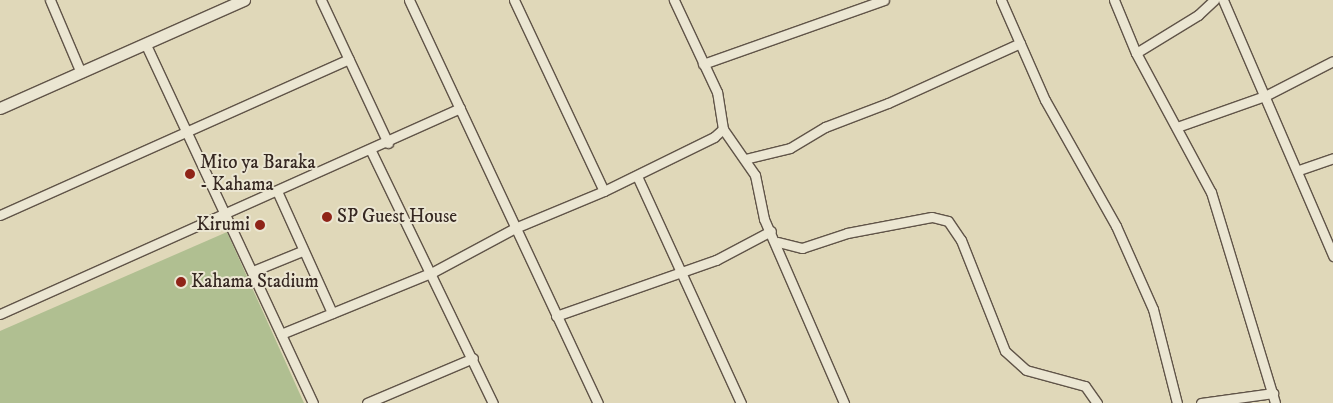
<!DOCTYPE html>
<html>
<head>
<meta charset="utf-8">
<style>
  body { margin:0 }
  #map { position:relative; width:1333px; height:403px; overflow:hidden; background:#e0d8b9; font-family:"IM FELL DW Pica",serif }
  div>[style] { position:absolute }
  .green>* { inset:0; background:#b0bf91 }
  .roads { filter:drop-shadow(1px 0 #605448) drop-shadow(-1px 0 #605448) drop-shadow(0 1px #605448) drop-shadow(0 -1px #605448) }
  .minor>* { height:9px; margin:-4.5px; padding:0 4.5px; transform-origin:4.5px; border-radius:4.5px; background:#ebe6d2 }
  .tertiary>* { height:11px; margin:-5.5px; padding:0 5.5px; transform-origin:5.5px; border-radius:5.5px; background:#ebe6d2 }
  .dots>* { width:14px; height:14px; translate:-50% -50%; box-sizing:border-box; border:2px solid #ebe6d2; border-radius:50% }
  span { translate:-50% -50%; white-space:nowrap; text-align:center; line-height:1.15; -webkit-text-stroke:4px #ebe6d2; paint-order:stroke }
  .poi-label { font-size:19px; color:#362822 }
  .left { translate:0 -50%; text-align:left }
  .right { translate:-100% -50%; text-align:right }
</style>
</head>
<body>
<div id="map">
  <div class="green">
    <i style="clip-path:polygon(227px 232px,304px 403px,0 403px,0 331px)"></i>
  </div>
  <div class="roads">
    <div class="minor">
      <i style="left:50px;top:0;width:79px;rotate:67deg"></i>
      <i style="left:321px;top:0;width:158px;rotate:64.9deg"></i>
      <i style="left:409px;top:0;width:445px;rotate:64.9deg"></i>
      <i style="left:514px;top:0;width:211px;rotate:64.8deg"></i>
      <i style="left:1001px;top:0;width:109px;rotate:66.3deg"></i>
      <i style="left:1045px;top:100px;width:145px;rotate:60.6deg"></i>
      <i style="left:1116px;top:226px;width:91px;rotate:66deg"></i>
      <i style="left:1153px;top:309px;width:97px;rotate:75.7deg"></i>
      <i style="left:1114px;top:0;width:57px;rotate:67.5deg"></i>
      <i style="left:1136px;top:53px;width:158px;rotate:61.7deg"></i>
      <i style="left:1211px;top:192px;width:220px;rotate:73.1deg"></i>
      <i style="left:1223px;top:0;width:279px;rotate:66.7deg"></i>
      <i style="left:146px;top:45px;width:395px;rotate:65deg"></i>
      <i style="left:1136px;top:53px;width:73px;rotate:-31.5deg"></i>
      <i style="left:1198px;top:15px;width:22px;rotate:-43deg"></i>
      <i style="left:703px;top:64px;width:192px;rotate:-19.5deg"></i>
      <i style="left:1177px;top:127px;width:93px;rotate:-19.4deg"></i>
      <i style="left:1265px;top:96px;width:76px;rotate:-27.2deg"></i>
      <i style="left:723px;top:129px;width:56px;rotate:55.2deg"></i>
      <i style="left:755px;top:175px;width:45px;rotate:78.4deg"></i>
      <i style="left:764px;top:219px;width:201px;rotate:66.5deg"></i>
      <i style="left:371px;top:151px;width:280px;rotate:64.2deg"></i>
      <i style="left:745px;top:159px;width:46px;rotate:-13.7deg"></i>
      <i style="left:790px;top:148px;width:41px;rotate:-31deg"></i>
      <i style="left:825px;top:127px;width:67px;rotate:-20.9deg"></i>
      <i style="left:888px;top:103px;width:145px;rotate:-24.4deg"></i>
      <i style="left:1299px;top:170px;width:36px;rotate:-19deg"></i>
      <i style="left:637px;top:176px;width:250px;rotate:65.4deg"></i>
      <i style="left:277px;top:191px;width:134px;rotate:65.7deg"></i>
      <i style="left:0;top:215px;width:382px;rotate:-24.1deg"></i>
      <i style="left:778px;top:242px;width:25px;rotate:14deg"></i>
      <i style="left:802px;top:248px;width:47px;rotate:-18.4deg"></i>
      <i style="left:847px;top:233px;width:86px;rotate:-10.7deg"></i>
      <i style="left:932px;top:217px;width:16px;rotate:14deg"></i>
      <i style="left:948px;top:221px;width:23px;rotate:56deg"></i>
      <i style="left:961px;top:240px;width:119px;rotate:68.4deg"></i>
      <i style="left:1005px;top:351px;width:28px;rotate:42deg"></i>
      <i style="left:1026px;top:370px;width:61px;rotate:15.2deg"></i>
      <i style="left:1085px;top:386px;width:21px;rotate:55deg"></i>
      <i style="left:253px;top:271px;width:53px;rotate:-22.2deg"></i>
      <i style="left:0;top:314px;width:504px;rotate:-24.12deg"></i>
      <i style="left:556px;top:316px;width:170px;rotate:-19.3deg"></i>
      <i style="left:716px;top:260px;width:62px;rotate:-27.8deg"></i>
      <i style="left:281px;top:334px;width:164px;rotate:-22.2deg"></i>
      <i style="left:433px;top:272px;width:93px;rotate:-28.2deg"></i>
      <i style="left:515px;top:228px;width:96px;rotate:-22.6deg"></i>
      <i style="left:604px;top:191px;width:123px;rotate:-26.1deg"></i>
      <i style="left:714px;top:137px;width:12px;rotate:-42deg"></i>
      <i style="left:723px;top:129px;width:37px;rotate:-99deg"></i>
      <i style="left:717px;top:92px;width:102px;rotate:-115.1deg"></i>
      <i style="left:367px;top:403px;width:115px;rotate:-23deg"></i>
      <i style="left:1201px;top:403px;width:73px;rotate:-7.9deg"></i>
    </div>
    <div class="tertiary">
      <i style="left:0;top:108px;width:267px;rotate:-23.9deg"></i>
    </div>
  </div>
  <div class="dots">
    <i style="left:190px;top:174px;background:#8f2418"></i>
    <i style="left:327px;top:217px;background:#8f2418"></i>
    <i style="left:260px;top:225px;background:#8f2418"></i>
    <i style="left:181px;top:282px;background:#8f2418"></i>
  </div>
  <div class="poi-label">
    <span class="left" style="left:200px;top:174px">Mito ya Baraka<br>- Kahama</span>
    <span class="left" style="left:337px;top:217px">SP Guest House</span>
    <span class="right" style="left:250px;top:225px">Kirumi</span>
    <span class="left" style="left:191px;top:282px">Kahama Stadium</span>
  </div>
</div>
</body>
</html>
